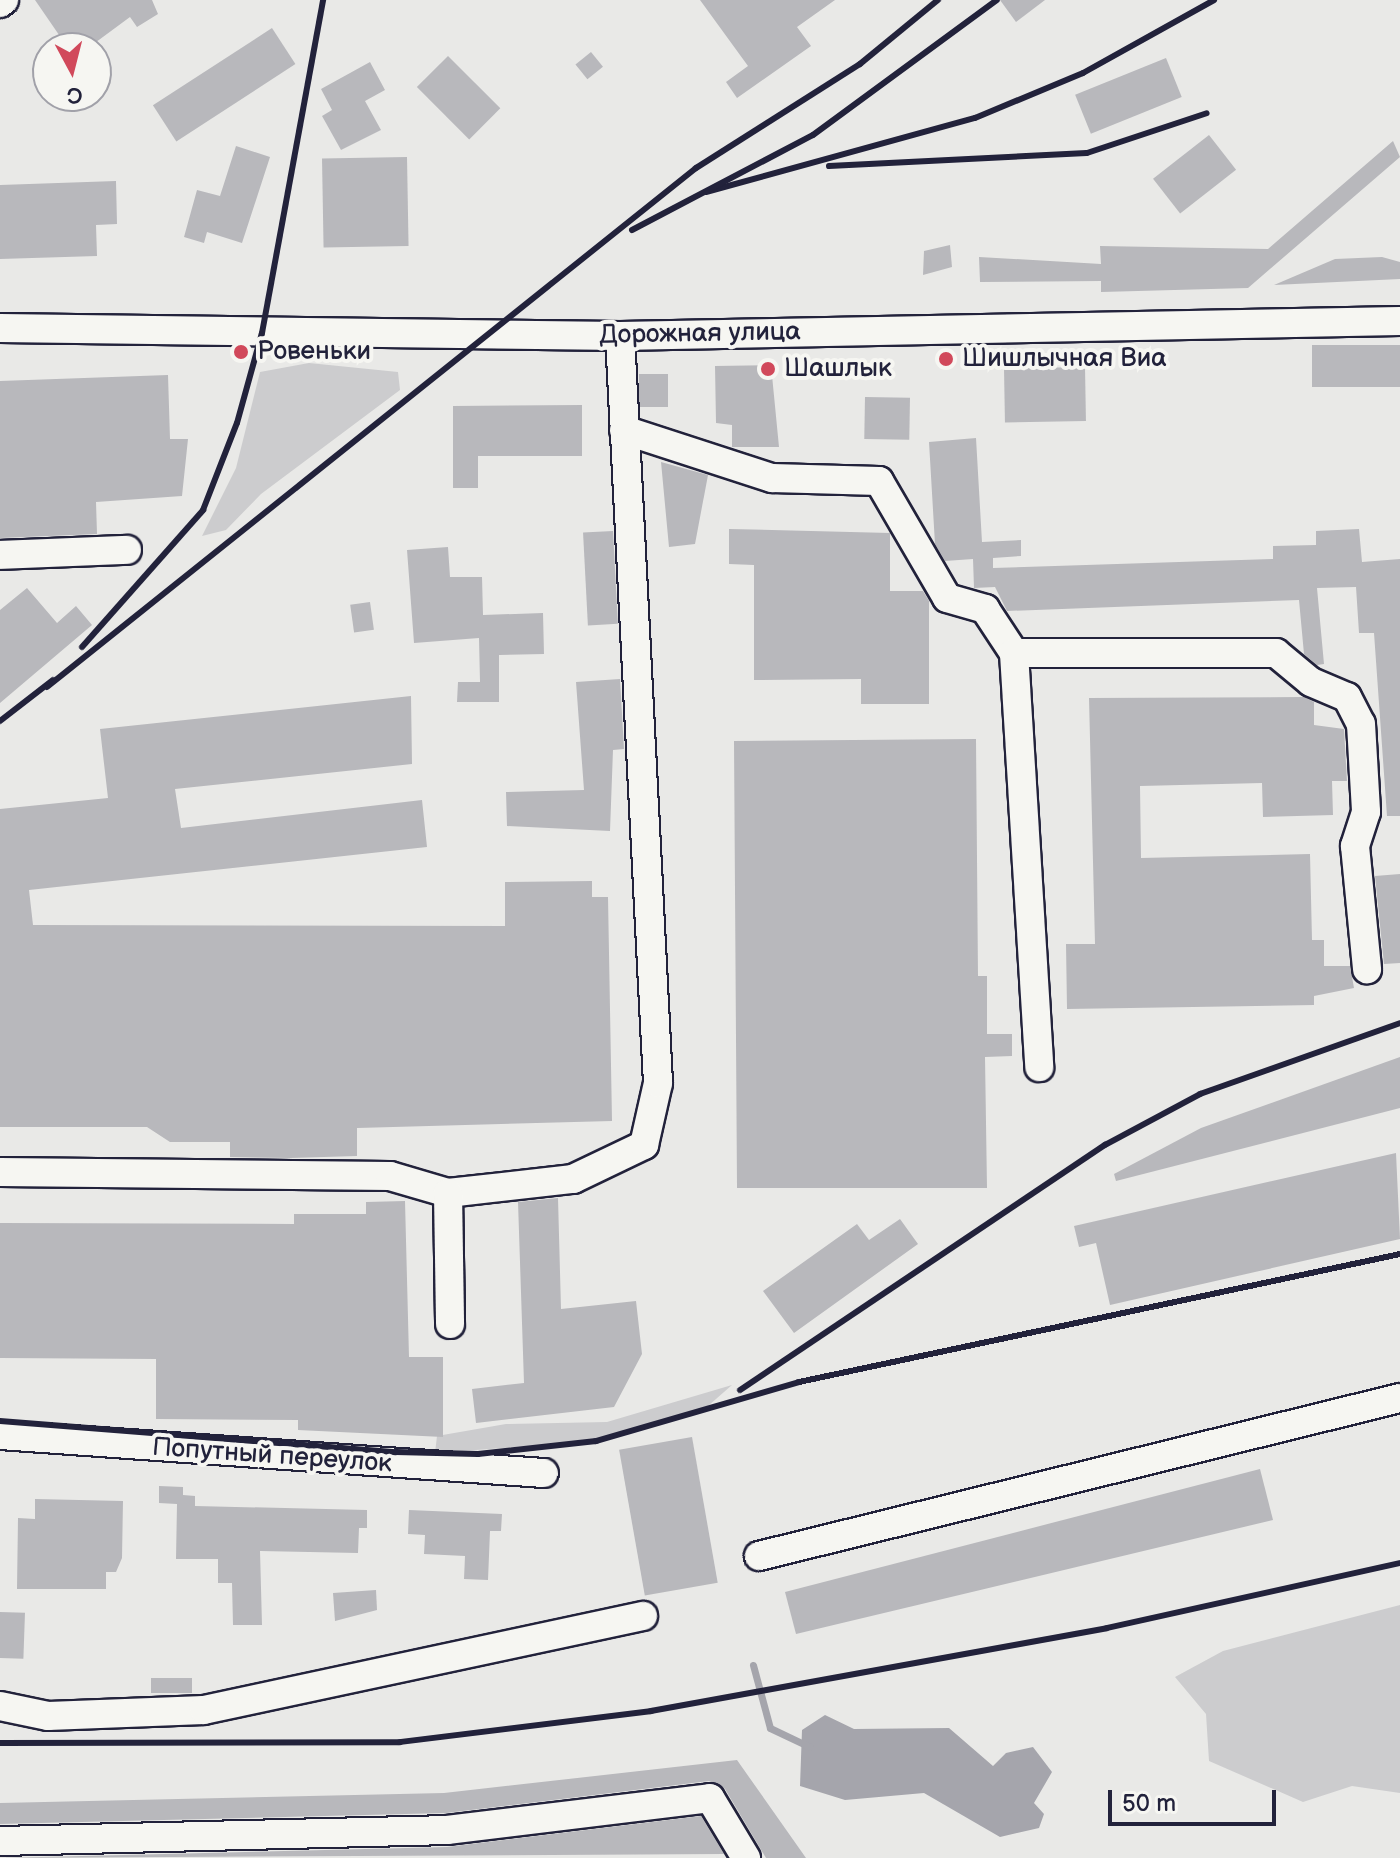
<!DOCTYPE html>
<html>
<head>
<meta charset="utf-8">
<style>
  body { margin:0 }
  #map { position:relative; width:1400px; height:1858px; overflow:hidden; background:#e9e9e7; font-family:"Balsamiq Sans",sans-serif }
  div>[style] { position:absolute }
  .green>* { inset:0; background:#ccccce }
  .water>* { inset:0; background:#a5a5ac }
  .stream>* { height:7px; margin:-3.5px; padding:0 3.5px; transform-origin:3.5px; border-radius:3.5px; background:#a5a5ac }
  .building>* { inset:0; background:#b8b8bc; transform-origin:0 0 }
  .roads { filter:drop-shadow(2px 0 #22223b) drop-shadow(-2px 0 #22223b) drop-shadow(0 2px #22223b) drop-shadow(0 -2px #22223b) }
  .minor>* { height:28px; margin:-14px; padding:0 14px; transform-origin:14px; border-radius:14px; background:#f6f6f2 }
  .rail>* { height:6px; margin:-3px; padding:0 3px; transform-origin:3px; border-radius:3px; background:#22223b }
  .dots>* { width:22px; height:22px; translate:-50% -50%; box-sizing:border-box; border:4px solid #f6f6f2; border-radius:50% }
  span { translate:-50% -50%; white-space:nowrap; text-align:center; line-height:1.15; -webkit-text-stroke:8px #f6f6f2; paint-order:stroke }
  .street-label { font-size:26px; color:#22223b }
  .poi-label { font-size:26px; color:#22223b }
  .left { translate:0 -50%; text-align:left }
  .north { position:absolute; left:32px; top:32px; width:80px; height:80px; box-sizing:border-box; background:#f6f6f2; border:2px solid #a1a1a9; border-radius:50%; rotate:173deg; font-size:22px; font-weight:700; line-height:32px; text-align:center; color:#22223b }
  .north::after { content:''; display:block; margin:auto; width:28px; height:36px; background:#d1495b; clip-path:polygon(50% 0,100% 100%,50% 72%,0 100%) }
  .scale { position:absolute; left:1108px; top:1790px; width:168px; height:36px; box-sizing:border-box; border:4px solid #22223b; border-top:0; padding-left:10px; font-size:24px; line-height:28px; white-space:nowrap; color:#22223b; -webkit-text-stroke:6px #f6f6f2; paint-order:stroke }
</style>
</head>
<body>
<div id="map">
  <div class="green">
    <i style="clip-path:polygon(309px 363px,398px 372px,400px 390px,261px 494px,226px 530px,202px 536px,236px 468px,260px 372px)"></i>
    <i style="clip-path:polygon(732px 1385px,708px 1406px,596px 1441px,435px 1453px,437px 1436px,506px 1424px,607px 1422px)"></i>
    <i style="clip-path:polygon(1400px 1605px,1400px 1793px,1352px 1786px,1303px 1802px,1209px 1761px,1206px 1714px,1175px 1677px,1223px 1651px)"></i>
  </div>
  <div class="water">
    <i style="clip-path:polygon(825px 1715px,854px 1729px,949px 1728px,993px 1766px,1006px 1753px,1033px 1747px,1052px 1772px,1034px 1803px,1044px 1814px,1039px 1828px,1000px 1837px,924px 1793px,845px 1800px,800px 1786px,802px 1730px)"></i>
  </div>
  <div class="stream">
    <i style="left:753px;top:1665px;width:65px;rotate:74.9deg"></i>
    <i style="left:770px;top:1728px;width:44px;rotate:25.4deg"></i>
  </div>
  <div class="building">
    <i style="clip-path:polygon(35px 0,152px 0,158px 14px,137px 27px,130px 17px,88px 48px,68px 48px)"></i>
    <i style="clip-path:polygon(700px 0,835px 0,797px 27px,811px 46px,737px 98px,726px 82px,748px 66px)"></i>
    <i style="clip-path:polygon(1000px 0,1045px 0,1016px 22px)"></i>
    <i style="left:272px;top:28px;width:43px;height:142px;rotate:57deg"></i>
    <i style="left:591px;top:52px;width:19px;height:20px;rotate:51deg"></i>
    <i style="left:448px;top:56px;width:74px;height:44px;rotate:45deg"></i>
    <i style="left:1166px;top:58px;width:42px;height:98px;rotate:68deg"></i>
    <i style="clip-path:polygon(370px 62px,385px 90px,365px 101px,381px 130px,341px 150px,322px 116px,332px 110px,321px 89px)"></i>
    <i style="left:1209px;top:135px;width:44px;height:71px;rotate:52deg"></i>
    <i style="clip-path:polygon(1393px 141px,1400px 157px,1248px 288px,1101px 292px,1101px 281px,980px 282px,979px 257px,1101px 264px,1100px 246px,1268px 249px)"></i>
    <i style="clip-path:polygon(236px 146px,270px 157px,242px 243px,207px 232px,204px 243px,184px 237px,197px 190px,220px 196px)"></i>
    <i style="left:407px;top:157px;width:89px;height:85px;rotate:89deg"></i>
    <i style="clip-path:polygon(116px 181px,117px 224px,96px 225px,97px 256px,0 259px,0 185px)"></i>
    <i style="clip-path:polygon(950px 245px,952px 267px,923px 275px,924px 251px)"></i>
    <i style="clip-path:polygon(1382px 257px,1400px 262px,1400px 279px,1274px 285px,1335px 259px)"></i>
    <i style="left:1400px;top:345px;width:42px;height:88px;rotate:90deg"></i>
    <i style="clip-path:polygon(771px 365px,779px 447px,732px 447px,732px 425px,716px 423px,715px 366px)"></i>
    <i style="left:1085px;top:367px;width:54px;height:81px;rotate:89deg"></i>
    <i style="left:639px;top:374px;width:29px;height:33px"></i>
    <i style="clip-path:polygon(168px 375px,170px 439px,188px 439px,182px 496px,96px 502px,97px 534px,0 538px,0 381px)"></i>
    <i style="left:865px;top:397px;width:45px;height:42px;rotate:1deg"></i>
    <i style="clip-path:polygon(582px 405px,582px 456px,478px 456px,478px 488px,453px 488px,453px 406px)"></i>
    <i style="clip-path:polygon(976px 438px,982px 542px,1021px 540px,1021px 556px,993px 558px,993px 568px,1273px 559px,1273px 546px,1316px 545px,1316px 531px,1359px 529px,1362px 562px,1400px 559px,1400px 816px,1387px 816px,1374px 633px,1359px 633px,1356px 587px,1317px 588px,1324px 664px,1317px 665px,1304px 654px,1299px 600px,1007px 611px,995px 587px,974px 588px,973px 559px,945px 561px,935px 544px,929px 442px)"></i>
    <i style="clip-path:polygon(661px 462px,708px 475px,695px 544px,669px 547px)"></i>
    <i style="clip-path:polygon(729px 529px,890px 533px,890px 591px,923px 591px,929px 601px,929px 704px,861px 704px,861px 679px,754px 680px,754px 565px,729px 564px)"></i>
    <i style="left:613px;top:531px;width:93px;height:30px;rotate:87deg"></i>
    <i style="clip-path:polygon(448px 547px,450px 577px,482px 577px,483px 615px,543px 613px,544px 654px,499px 655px,499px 702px,457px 702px,458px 682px,480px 682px,479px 638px,414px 643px,407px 550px)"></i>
    <i style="clip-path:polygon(27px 588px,57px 623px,76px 606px,92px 625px,0 703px,0 610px)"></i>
    <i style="left:370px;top:602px;width:28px;height:20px;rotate:82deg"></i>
    <i style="clip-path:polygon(620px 679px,624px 749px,613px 750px,610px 831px,507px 826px,506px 792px,584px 790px,576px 682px)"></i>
    <i style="clip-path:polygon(411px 696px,412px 764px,175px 789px,181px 828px,422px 800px,427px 847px,29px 890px,33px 925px,505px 926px,505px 882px,592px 881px,592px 897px,608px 897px,612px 1121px,357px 1128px,357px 1156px,290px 1158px,230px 1157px,230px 1142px,170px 1142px,147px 1127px,0 1127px,0 809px,108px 798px,100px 729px)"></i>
    <i style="clip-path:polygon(1304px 697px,1314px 702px,1314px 725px,1344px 729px,1347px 781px,1332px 781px,1333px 815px,1263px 817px,1262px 783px,1140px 786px,1141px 858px,1310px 854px,1312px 940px,1324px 940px,1324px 966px,1350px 966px,1354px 988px,1314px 996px,1314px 1005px,1067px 1009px,1066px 944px,1095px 944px,1089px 698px)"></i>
    <i style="clip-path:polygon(976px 739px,978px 976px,987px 976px,987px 1034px,1012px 1034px,1012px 1056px,985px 1057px,987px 1188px,737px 1188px,734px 741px)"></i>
    <i style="clip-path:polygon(1400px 874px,1400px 963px,1384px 964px,1375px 876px)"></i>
    <i style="clip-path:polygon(1400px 1057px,1400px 1108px,1116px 1181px,1114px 1174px,1201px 1128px)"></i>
    <i style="clip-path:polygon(1396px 1153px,1400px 1239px,1110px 1305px,1096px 1243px,1079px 1247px,1074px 1226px)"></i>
    <i style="clip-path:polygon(558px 1198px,561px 1309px,636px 1301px,642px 1354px,614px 1407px,476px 1423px,472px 1389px,524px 1383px,518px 1202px)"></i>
    <i style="clip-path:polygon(405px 1201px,409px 1357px,443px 1357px,443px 1437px,298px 1430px,298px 1420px,156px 1419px,156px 1359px,0 1358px,0 1223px,294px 1224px,294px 1214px,366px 1214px,366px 1202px)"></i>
    <i style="clip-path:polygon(900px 1219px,918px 1244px,794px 1333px,763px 1291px,857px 1224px,869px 1240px)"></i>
    <i style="left:692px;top:1437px;width:148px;height:74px;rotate:80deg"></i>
    <i style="clip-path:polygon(1260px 1469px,1273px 1520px,796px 1634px,785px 1592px)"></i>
    <i style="clip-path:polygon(159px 1486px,183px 1487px,183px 1495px,195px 1496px,195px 1506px,367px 1510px,367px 1528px,359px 1528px,358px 1553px,260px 1551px,262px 1625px,233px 1625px,232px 1583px,218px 1583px,218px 1559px,176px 1559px,177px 1504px,159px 1503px)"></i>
    <i style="clip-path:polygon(35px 1499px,123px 1501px,122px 1558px,116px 1572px,106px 1572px,106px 1589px,17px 1589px,18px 1518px,35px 1519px)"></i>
    <i style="clip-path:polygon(409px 1510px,502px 1514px,501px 1531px,490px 1531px,488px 1580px,464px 1579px,465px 1556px,424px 1554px,425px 1535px,408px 1534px)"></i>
    <i style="clip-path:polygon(376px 1590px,377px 1610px,335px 1621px,333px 1593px)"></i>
    <i style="left:0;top:1612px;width:25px;height:46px;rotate:2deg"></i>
    <i style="left:192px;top:1678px;width:15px;height:41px;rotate:90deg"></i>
    <i style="clip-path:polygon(737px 1760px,806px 1858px,766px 1858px,725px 1789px,709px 1781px,446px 1813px,0 1824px,0 1803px,444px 1793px)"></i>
    <i style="clip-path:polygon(701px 1816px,724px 1854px,0 1858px,447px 1847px)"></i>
  </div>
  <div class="roads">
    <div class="minor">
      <i style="left:0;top:3px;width:5px;rotate:-37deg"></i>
      <i style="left:0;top:328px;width:620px;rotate:0.74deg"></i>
      <i style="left:620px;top:336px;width:780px;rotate:-1.1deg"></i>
      <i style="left:624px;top:430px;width:156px;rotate:18deg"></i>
      <i style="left:772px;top:478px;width:107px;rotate:1.6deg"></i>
      <i style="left:879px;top:481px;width:135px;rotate:59.8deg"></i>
      <i style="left:947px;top:598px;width:40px;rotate:16deg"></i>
      <i style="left:985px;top:609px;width:53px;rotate:56.6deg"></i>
      <i style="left:1014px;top:653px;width:415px;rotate:86.5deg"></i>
      <i style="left:0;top:555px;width:127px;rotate:-2.3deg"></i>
      <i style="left:1014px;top:653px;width:262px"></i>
      <i style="left:1276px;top:653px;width:45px;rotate:39.6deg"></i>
      <i style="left:1311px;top:682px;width:39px;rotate:23deg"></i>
      <i style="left:1347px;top:697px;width:30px;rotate:63deg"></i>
      <i style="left:1361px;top:724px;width:88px;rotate:86.7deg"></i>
      <i style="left:1366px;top:812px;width:36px;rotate:108deg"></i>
      <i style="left:1355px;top:846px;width:124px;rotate:84.4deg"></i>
      <i style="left:0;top:1172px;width:390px;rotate:0.6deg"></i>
      <i style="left:390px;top:1176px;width:60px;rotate:16.3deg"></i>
      <i style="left:448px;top:1193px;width:126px;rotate:-6.4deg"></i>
      <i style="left:573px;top:1179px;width:79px;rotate:-25.6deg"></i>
      <i style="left:644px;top:1145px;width:64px;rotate:-77.3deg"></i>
      <i style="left:658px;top:1083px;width:748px;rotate:-92.91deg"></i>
      <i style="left:448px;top:1193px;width:131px;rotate:89.1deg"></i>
      <i style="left:0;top:1435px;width:545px;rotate:4deg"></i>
      <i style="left:759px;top:1556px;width:660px;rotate:-13.85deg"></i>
      <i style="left:0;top:1706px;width:49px;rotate:11.8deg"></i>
      <i style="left:48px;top:1716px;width:156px;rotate:-2.2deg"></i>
      <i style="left:204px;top:1710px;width:449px;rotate:-12.1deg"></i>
      <i style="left:0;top:1841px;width:447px;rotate:-1.4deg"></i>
      <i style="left:447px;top:1830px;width:265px;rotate:-6.9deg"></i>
      <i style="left:710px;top:1798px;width:70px;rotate:59deg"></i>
    </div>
  </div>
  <div class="rail">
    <i style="left:829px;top:166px;width:258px;rotate:-2.9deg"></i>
    <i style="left:1087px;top:153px;width:126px;rotate:-18.4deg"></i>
    <i style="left:706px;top:192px;width:279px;rotate:-15.4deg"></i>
    <i style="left:975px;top:118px;width:117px;rotate:-22.6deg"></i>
    <i style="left:1083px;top:73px;width:150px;rotate:-29.1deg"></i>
    <i style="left:632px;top:230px;width:204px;rotate:-27.7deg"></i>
    <i style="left:813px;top:135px;width:228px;rotate:-36.3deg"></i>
    <i style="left:82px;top:647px;width:183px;rotate:-48.5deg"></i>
    <i style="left:203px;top:510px;width:93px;rotate:-68.7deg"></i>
    <i style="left:237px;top:423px;width:93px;rotate:-74.5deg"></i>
    <i style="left:262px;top:333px;width:339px;rotate:-79.6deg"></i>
    <i style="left:47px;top:687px;width:831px;rotate:-38.65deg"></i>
    <i style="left:696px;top:168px;width:194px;rotate:-32.4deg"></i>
    <i style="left:860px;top:64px;width:101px;rotate:-39.4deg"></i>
    <i style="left:0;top:721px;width:67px;rotate:-37.7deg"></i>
    <i style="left:740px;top:1390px;width:440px;rotate:-33.9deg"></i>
    <i style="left:1105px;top:1145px;width:108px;rotate:-28.2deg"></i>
    <i style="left:1200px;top:1094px;width:212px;rotate:-19.5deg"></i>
    <i style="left:0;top:1421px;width:397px;rotate:4.5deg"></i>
    <i style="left:396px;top:1452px;width:82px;rotate:1.4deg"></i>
    <i style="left:478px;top:1454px;width:119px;rotate:-6.3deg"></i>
    <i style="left:596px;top:1441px;width:211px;rotate:-16.2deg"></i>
    <i style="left:799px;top:1382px;width:614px;rotate:-12.02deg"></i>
    <i style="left:0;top:1743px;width:400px;rotate:-0.1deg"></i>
    <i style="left:400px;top:1742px;width:253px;rotate:-7deg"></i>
    <i style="left:651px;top:1711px;width:463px;rotate:-10.3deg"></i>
    <i style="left:1107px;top:1628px;width:300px;rotate:-12.5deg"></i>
  </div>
  <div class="dots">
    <i style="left:241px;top:352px;background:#d1495b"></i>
    <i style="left:946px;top:359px;background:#d1495b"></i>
    <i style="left:768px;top:369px;background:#d1495b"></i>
  </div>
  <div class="street-label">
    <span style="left:700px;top:334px;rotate:-1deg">Дорожная улица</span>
    <span style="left:272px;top:1456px;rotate:4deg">Попутный переулок</span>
  </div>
  <div class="poi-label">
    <span class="left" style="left:257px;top:352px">Ровеньки</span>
    <span class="left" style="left:962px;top:359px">Шишлычная Виа</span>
    <span class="left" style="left:784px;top:369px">Шашлык</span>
  </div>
  <div class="north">С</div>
  <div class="scale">50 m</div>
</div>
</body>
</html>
